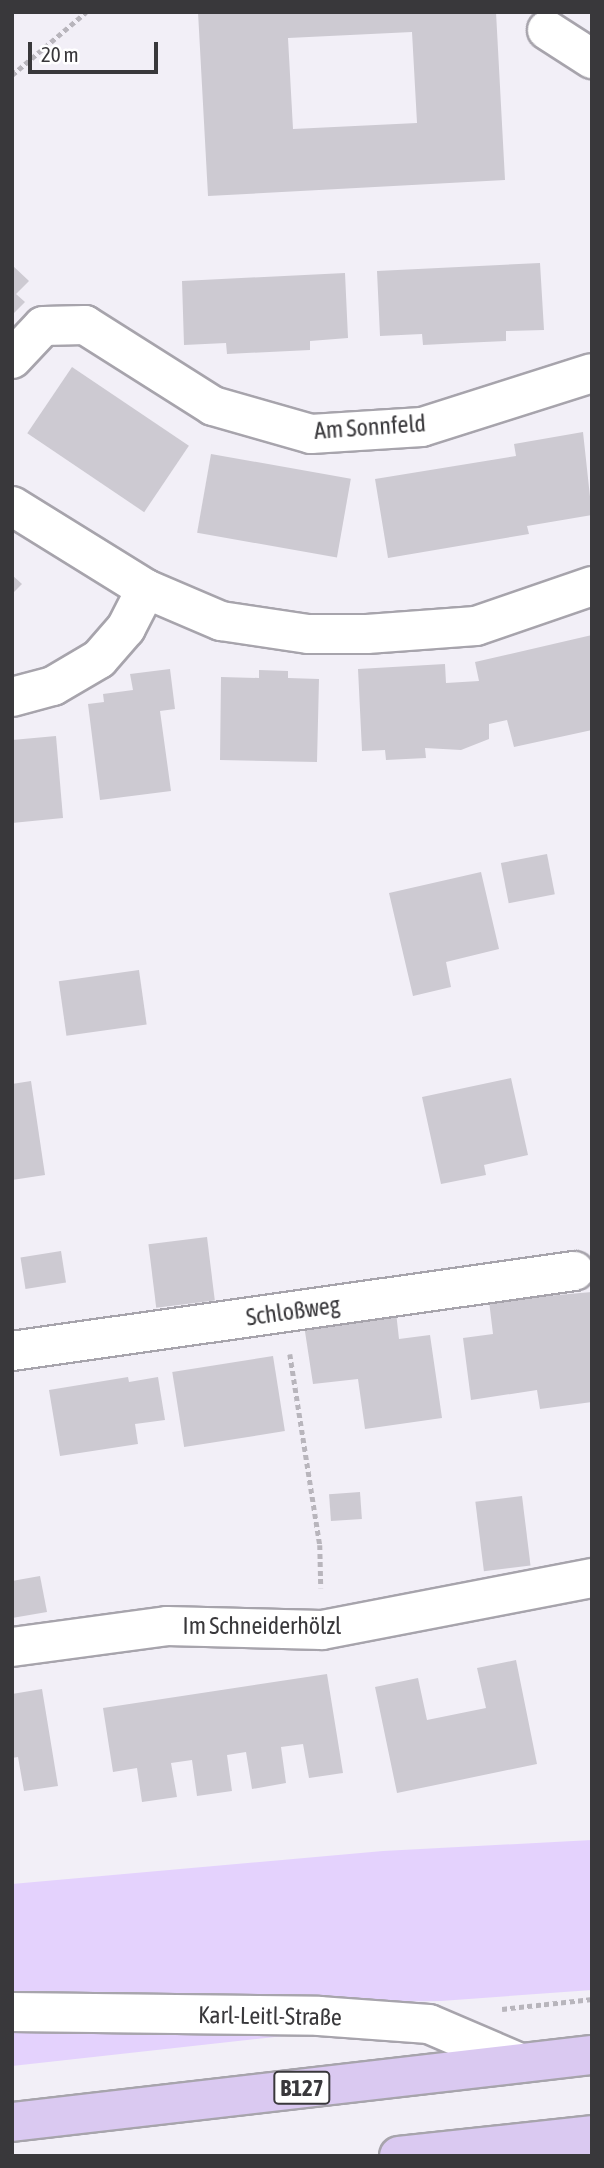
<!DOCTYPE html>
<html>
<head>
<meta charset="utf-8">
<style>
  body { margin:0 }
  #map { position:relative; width:604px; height:2168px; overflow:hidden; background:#f2eff7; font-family:"Asap Condensed",sans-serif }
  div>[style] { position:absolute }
  .green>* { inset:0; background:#e4d2fd }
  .building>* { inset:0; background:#cdcad2; transform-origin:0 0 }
  .path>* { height:4.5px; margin-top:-2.25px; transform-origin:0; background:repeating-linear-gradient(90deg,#b8b5bc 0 5px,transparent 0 8.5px) }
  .roads { filter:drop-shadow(2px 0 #a7a4ac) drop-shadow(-2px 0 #a7a4ac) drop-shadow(0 2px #a7a4ac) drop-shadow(0 -2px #a7a4ac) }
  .street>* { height:38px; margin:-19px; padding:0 19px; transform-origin:19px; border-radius:19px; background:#fff }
  .primary>* { height:38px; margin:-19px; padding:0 19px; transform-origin:19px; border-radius:19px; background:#dac9f1 }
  span { translate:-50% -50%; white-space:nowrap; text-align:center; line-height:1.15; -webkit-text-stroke:5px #fff; paint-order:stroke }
  .shield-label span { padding:2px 5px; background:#fff; border:2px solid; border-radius:5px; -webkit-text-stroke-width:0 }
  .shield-label { font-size:23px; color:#39383b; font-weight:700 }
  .street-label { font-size:24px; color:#39383b }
  .frame { position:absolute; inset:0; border:14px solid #39383b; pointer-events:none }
  .scale { position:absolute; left:28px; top:42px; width:130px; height:32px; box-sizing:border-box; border:4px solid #39383b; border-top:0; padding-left:9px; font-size:21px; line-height:24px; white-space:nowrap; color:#39383b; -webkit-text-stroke:5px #fff; paint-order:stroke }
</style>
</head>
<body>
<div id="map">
  <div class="green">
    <i style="clip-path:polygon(592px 1840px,592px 1990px,441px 2001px,321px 2003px,284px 2036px,12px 2066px,12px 1884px,383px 1851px)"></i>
  </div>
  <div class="building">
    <i style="clip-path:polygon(evenodd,198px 12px,496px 12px,505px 180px,208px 196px,198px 12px,412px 32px,417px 123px,293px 129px,288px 38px,412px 32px)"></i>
    <i style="clip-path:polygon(540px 263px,544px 330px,506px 331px,506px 341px,462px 343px,423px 345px,422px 334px,380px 336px,377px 271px)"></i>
    <i style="clip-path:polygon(12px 265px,29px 281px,16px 294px,25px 302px,12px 315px)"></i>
    <i style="clip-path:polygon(345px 273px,348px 338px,310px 341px,310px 350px,227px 354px,226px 343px,184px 345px,182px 281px)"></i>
    <i style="left:72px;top:367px;width:141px;height:80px;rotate:34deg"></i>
    <i style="clip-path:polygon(583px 432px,592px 515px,527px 526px,529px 534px,388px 558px,375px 479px,516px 456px,514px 444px)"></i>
    <i style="left:211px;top:454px;width:142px;height:80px;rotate:10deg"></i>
    <i style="clip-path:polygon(12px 575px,22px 584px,12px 594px)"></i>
    <i style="clip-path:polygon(592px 635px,592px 730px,514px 747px,507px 720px,489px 724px,489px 739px,461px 750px,425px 748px,426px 758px,386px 760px,385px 750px,362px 751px,358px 669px,445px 664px,446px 683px,479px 681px,475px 662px)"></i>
    <i style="clip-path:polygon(170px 669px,175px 709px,160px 711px,171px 791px,100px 800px,88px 704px,104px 702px,103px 694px,133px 690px,130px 674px)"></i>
    <i style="clip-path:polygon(259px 670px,288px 671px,288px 678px,319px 679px,317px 762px,220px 760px,221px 677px,259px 678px)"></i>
    <i style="clip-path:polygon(56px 736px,63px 818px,12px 823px,12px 740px)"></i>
    <i style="left:547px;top:854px;width:41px;height:47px;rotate:79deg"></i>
    <i style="clip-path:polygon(481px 872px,499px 949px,446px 962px,451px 987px,413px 996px,389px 893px)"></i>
    <i style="left:139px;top:970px;width:55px;height:81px;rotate:82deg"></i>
    <i style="clip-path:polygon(511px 1078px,528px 1155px,484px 1165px,486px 1175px,441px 1184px,422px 1097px)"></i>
    <i style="clip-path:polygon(31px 1081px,45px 1175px,12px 1180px,12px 1084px)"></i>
    <i style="left:207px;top:1237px;width:64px;height:59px;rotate:83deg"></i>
    <i style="left:61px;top:1251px;width:32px;height:41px;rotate:81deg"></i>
    <i style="clip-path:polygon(592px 1292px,592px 1402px,540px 1409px,537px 1390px,471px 1400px,463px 1338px,493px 1334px,489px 1301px)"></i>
    <i style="clip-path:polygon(396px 1312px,399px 1339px,430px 1335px,442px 1418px,365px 1429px,358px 1379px,313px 1384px,304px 1325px)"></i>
    <i style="left:273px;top:1356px;width:76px;height:102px;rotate:81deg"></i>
    <i style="clip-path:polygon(128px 1377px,129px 1382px,158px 1377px,165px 1420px,135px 1424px,138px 1444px,60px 1456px,49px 1390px)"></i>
    <i style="left:360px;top:1492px;width:27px;height:31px;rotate:86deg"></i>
    <i style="left:522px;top:1496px;width:70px;height:47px;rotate:83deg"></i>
    <i style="clip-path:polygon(40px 1576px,47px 1612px,12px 1618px,12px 1581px)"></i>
    <i style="clip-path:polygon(516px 1660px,537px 1764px,397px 1793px,375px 1687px,418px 1678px,427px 1720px,486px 1708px,477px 1668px)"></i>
    <i style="clip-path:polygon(327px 1674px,343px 1773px,309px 1778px,303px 1744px,281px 1747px,286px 1783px,252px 1789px,246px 1752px,227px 1755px,232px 1791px,197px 1796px,192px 1760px,171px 1763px,177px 1797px,142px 1802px,137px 1768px,113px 1772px,103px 1708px)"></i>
    <i style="clip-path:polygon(42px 1689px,58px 1786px,24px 1791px,18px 1757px,12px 1758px,12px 1694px)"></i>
  </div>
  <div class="path">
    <i style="left:12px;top:75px;width:97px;rotate:-40.4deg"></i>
    <i style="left:290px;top:1354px;width:193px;rotate:81.1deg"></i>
    <i style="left:320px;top:1545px;width:43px;rotate:88.7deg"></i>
    <i style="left:502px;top:2009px;width:91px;rotate:-6.3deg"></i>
  </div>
  <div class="roads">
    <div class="street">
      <i style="left:547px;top:30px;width:54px;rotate:32.8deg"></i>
      <i style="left:12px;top:359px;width:45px;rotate:-46.8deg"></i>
      <i style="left:43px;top:326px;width:42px;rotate:-1.4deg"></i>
      <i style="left:85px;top:325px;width:151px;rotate:32.3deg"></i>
      <i style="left:213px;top:406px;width:102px;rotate:15.9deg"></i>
      <i style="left:311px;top:434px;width:111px;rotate:-3.6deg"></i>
      <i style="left:422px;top:427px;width:178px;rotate:-17.6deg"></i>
      <i style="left:12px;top:506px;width:158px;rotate:31.8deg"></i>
      <i style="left:146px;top:589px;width:44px;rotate:117.1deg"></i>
      <i style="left:126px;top:628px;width:41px;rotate:131.1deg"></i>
      <i style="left:99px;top:659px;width:53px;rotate:149.6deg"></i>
      <i style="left:53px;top:686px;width:42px;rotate:165deg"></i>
      <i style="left:146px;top:589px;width:82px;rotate:23.1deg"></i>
      <i style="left:221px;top:621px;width:88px;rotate:8.5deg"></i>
      <i style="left:308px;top:634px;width:59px"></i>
      <i style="left:367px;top:634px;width:109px;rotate:-4.2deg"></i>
      <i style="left:476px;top:626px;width:123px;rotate:-19deg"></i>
      <i style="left:12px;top:1351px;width:568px;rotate:-8.1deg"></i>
      <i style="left:12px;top:1647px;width:156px;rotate:-7.7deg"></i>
      <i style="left:167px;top:1626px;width:155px;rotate:1.5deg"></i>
      <i style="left:322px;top:1630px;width:275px;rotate:-10.9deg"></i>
      <i style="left:12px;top:2012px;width:307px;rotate:0.7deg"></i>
      <i style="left:319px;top:2016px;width:110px;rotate:4.2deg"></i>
      <i style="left:429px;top:2024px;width:99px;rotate:23.2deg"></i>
    </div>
    <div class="primary">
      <i style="left:12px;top:2122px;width:584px;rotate:-6.59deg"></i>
      <i style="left:399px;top:2156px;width:194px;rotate:-6.2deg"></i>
    </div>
  </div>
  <div class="shield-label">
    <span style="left:302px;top:2088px">B127</span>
  </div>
  <div class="street-label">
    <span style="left:370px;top:427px;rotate:-4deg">Am Sonnfeld</span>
    <span style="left:293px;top:1311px;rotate:-8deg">Schloßweg</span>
    <span style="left:262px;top:1626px">Im Schneiderhölzl</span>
    <span style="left:270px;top:2016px;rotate:1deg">Karl-Leitl-Straße</span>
  </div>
  <div class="frame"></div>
  <div class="scale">20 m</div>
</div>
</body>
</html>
